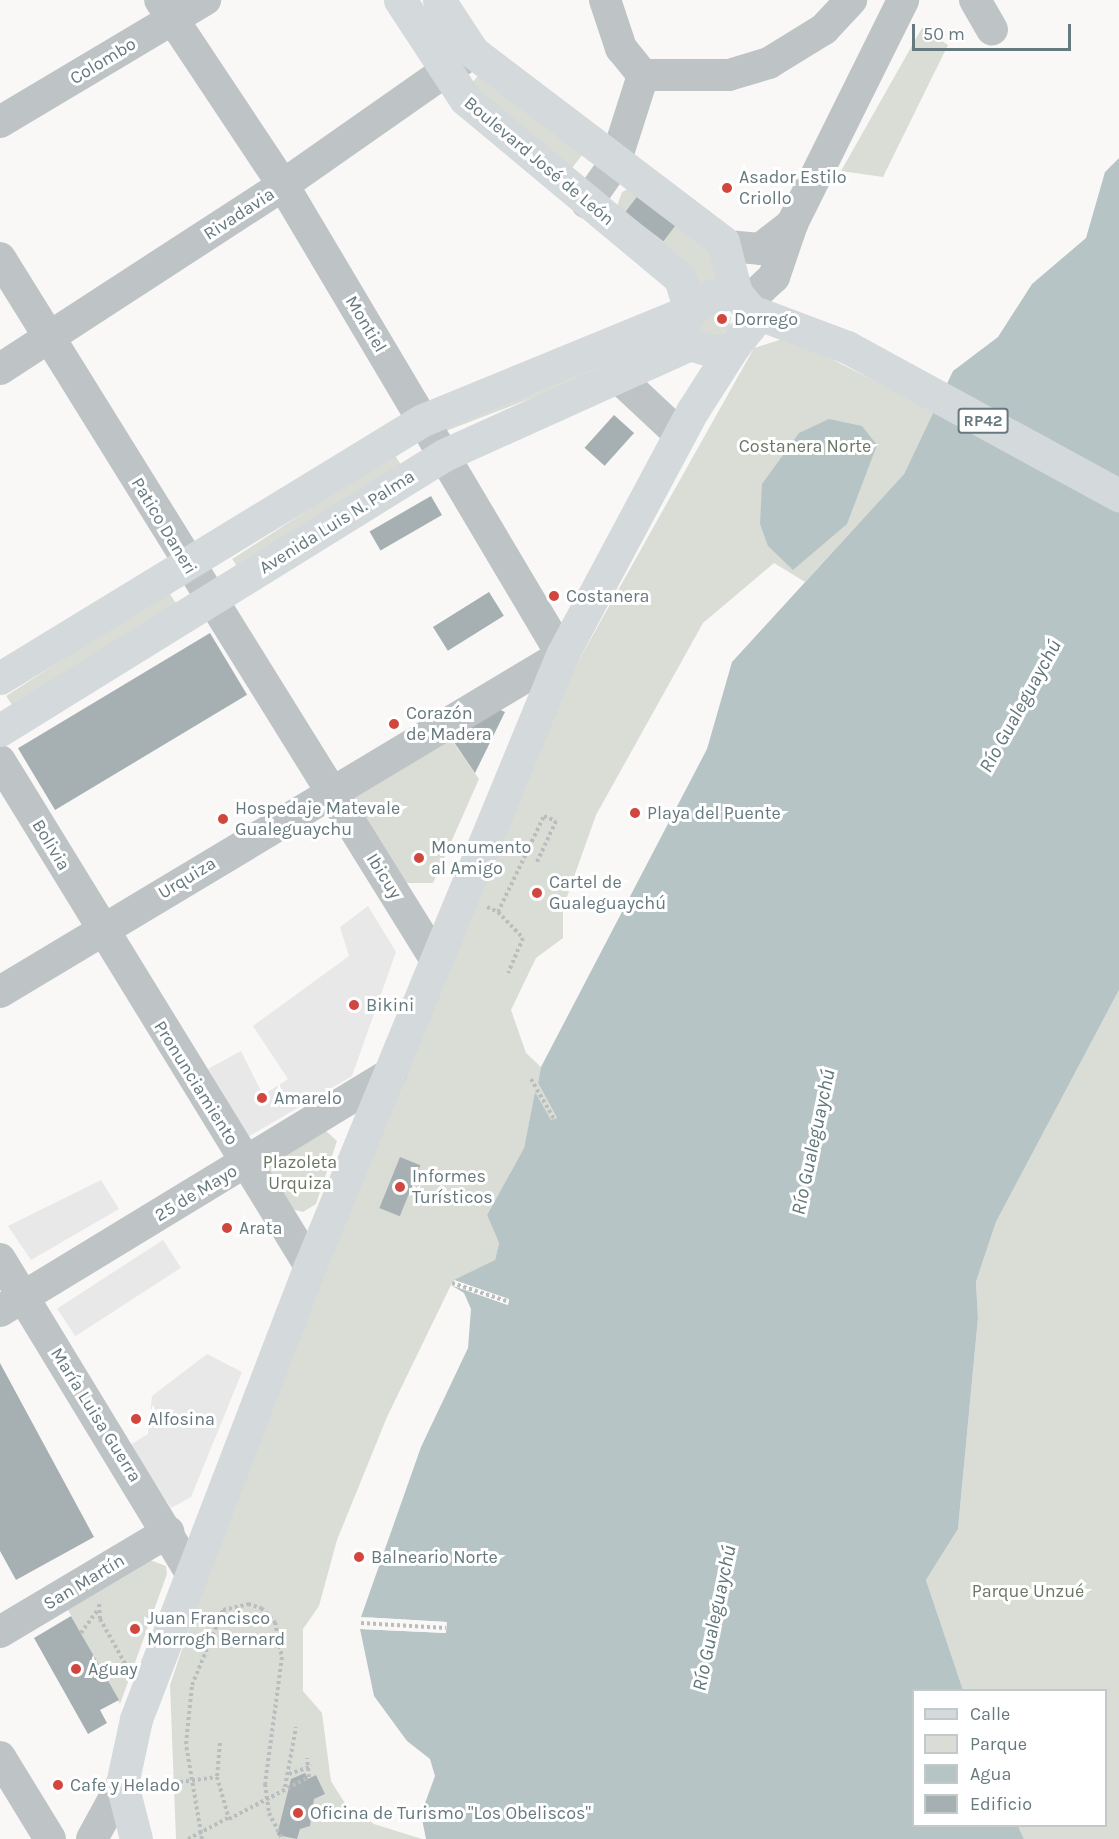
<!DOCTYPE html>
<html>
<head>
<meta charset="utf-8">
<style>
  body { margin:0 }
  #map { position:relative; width:1119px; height:1839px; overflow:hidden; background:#f9f8f7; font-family:Karla,sans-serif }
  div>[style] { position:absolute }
  .built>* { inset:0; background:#e7e8e7; transform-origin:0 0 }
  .green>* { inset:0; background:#daddd6; transform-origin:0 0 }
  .water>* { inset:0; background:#b7c4c6 }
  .pier>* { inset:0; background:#f9f8f7 }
  .building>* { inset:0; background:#a6b0b3; transform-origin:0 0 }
  .path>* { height:4px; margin-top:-2px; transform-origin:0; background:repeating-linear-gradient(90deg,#b9bdbe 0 3px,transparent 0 6px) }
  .minor>* { height:32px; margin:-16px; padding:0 16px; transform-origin:16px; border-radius:16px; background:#bec4c6 }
  .major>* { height:33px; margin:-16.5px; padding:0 16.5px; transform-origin:16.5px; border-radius:16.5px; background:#d4d9db }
  .dots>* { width:16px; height:16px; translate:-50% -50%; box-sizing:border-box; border:3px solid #fff; border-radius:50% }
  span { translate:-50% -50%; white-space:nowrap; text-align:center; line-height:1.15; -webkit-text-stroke:6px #fff; paint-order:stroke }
  .shield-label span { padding:2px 4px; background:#fff; border:2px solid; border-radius:4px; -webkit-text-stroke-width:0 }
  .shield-label { font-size:16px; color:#66797e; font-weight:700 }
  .street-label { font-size:18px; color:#66797e }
  .poi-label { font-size:18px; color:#66797e }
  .left { translate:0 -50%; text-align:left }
  .park-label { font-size:18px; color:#6b7765 }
  .water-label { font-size:20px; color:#617678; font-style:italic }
  .legend { position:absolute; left:912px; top:1689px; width:195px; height:138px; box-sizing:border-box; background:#fff; border:2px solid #c2c9cb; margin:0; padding:8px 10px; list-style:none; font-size:18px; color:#66797e }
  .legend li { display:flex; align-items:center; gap:12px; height:30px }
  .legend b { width:30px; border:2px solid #c2c9cb }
  .scale { position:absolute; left:912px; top:24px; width:159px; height:27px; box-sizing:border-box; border:3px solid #66797e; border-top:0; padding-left:8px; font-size:18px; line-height:21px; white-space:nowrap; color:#66797e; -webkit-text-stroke:4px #fff; paint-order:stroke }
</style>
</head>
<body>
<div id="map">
  <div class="built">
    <i style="clip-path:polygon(368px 906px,396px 952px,352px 1076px,248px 1137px,208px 1069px,241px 1051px,263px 1095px,288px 1079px,253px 1026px,349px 956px,340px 927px)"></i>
    <i style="clip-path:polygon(101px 1180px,119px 1209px,31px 1260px,8px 1226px)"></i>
    <i style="left:163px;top:1240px;width:33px;height:126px;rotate:57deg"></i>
    <i style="clip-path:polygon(207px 1354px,242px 1372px,191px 1497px,171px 1508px,130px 1445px,148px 1434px,152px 1396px)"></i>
  </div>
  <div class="green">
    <i style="clip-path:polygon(922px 28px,948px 45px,883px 177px,841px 171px)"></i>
    <i style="left:480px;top:73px;width:131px;height:18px;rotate:38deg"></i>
    <i style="clip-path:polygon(635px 185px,714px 245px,727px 285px,697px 293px,617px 206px,622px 192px)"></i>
    <i style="clip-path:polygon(718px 310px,731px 317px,730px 327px,717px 338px,698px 329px,703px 317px)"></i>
    <i style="left:667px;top:328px;width:17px;height:244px;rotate:69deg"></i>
    <i style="clip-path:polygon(788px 337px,934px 411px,904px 474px,805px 582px,774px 563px,703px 623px,596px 815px,563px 908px,563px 938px,536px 958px,511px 1010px,526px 1053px,541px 1067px,538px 1083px,557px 1118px,551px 1121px,535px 1093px,524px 1148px,487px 1215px,499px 1243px,495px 1260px,451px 1285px,387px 1417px,337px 1540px,319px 1606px,303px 1629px,303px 1691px,322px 1713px,331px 1781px,346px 1805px,374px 1824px,422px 1839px,176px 1839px,170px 1685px,248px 1454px,562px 690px,754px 348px)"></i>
    <i style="left:394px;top:454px;width:17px;height:193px;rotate:57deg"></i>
    <i style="left:168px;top:591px;width:17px;height:193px;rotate:57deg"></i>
    <i style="clip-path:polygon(448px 735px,479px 779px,433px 883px,401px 883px,352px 804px,355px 791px)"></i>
    <i style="clip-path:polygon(1119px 990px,1119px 1839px,1024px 1839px,1018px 1826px,1106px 1826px,1106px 1690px,963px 1690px,926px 1580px,958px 1529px,978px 1318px,976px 1282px,996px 1222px)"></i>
    <i style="clip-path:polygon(325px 1130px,337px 1141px,316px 1204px,303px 1212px,291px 1209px,268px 1166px)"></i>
    <i style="clip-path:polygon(150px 1560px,166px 1566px,167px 1574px,120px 1704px,68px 1610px)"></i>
  </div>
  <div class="water">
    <i style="clip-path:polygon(1119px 158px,1119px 990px,996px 1222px,976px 1282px,978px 1318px,958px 1529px,926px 1580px,963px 1690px,914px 1690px,914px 1826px,1018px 1826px,1024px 1839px,426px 1839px,421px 1814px,435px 1776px,430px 1759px,407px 1741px,374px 1696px,360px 1629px,446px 1633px,446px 1622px,361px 1617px,421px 1447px,468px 1348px,471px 1309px,464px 1293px,451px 1285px,508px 1305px,509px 1299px,454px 1280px,495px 1260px,499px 1243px,487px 1215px,524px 1148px,535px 1092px,551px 1120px,557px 1118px,538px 1083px,541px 1067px,707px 749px,732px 662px,904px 474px,953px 371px,998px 337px,1032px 284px,1086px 238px,1105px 172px)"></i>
    <i style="clip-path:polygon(829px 419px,862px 426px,877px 445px,847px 524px,793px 570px,768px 546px,760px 524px,762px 484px,799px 433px)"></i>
  </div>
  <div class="pier">
    <i style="clip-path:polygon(454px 1280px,509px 1300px,508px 1305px,451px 1285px)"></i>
    <i style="clip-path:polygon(361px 1617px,447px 1622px,446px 1633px,360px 1629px,443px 1630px,443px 1625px)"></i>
  </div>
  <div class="building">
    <i style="left:642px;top:190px;width:48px;height:28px;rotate:37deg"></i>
    <i style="left:614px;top:415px;width:27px;height:44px;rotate:42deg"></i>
    <i style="left:431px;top:496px;width:22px;height:71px;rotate:60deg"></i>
    <i style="left:489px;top:592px;width:28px;height:66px;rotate:58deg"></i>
    <i style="left:210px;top:633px;width:72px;height:224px;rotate:59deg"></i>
    <i style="clip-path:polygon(498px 709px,505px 712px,475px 773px,451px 738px)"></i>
    <i style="left:400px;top:1157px;width:22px;height:55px;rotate:22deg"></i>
    <i style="clip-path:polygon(0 1363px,94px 1537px,16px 1580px,0 1551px)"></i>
    <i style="clip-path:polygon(71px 1616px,119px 1700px,100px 1710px,107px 1723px,88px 1734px,34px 1638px)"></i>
    <i style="clip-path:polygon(305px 1773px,308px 1779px,316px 1775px,325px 1794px,314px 1799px,310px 1826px,300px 1829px,297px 1839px,277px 1835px,291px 1779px)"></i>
  </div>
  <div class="path">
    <i style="left:487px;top:907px;width:12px;rotate:24deg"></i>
    <i style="left:498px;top:912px;width:106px;rotate:-64.4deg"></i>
    <i style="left:544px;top:816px;width:13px;rotate:23deg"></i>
    <i style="left:556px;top:821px;width:45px;rotate:114.9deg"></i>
    <i style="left:498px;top:912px;width:36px;rotate:46deg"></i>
    <i style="left:523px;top:938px;width:38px;rotate:113deg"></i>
    <i style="left:531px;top:1079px;width:46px;rotate:60.1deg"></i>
    <i style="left:452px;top:1283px;width:60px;rotate:18.4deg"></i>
    <i style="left:99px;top:1604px;width:15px;rotate:86deg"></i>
    <i style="left:100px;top:1619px;width:55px;rotate:60.6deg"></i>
    <i style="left:361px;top:1623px;width:85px;rotate:3.4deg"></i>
    <i style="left:81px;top:1633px;width:29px;rotate:-54deg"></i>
    <i style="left:220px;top:1743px;width:34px;rotate:95deg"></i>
    <i style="left:217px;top:1777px;width:44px;rotate:74.1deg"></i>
    <i style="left:229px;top:1819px;width:90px;rotate:-27.7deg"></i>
    <i style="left:309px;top:1777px;width:19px;rotate:-96deg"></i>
    <i style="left:289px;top:1774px;width:24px;rotate:-19deg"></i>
    <i style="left:174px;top:1783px;width:43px;rotate:-7.9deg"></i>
    <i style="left:285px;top:1787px;width:61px;rotate:-79.6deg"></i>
    <i style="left:188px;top:1839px;width:45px;rotate:-27.7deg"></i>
    <i style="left:202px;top:1839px;width:96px;rotate:-99.6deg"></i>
    <i style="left:186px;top:1744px;width:59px;rotate:-84.2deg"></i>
    <i style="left:192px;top:1685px;width:81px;rotate:-67.5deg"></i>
    <i style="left:223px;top:1610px;width:26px;rotate:-13deg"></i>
    <i style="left:248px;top:1604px;width:14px;rotate:17deg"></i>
    <i style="left:261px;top:1608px;width:20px;rotate:45deg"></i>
    <i style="left:275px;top:1622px;width:36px;rotate:79deg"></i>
    <i style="left:282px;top:1657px;width:128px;rotate:97.6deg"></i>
    <i style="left:265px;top:1784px;width:29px;rotate:82deg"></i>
    <i style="left:269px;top:1813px;width:29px;rotate:63deg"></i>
  </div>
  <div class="minor">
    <i style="left:605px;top:0;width:51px;rotate:71.6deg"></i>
    <i style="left:621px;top:48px;width:35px;rotate:51deg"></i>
    <i style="left:643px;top:75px;width:86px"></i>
    <i style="left:729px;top:75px;width:42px;rotate:-16.7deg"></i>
    <i style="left:769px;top:63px;width:65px;rotate:-31.7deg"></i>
    <i style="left:824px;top:29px;width:40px;rotate:-47deg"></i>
    <i style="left:975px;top:0;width:34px;rotate:60deg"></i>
    <i style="left:0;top:122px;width:239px;rotate:-30.8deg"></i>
    <i style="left:587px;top:203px;width:49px;rotate:-55deg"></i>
    <i style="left:615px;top:163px;width:92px;rotate:-72.3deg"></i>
    <i style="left:727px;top:246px;width:33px;rotate:5deg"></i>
    <i style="left:760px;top:249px;width:41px;rotate:-38deg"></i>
    <i style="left:0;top:258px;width:826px;rotate:58.16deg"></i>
    <i style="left:747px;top:302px;width:37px;rotate:-43deg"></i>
    <i style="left:774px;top:277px;width:56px;rotate:-71.2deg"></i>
    <i style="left:792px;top:224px;width:250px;rotate:-63.6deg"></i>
    <i style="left:0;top:369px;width:338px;rotate:-33deg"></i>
    <i style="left:283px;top:185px;width:225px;rotate:-35deg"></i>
    <i style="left:618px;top:377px;width:85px;rotate:43.1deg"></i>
    <i style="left:0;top:761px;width:593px;rotate:58.46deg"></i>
    <i style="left:0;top:992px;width:655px;rotate:-30.95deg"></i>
    <i style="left:562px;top:655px;width:547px;rotate:-120.69deg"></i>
    <i style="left:283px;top:185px;width:222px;rotate:-123.6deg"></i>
    <i style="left:0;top:1259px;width:366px;rotate:58.7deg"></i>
    <i style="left:0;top:1311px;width:458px;rotate:-31.3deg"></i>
    <i style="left:0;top:1632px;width:196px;rotate:-30.8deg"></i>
    <i style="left:0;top:1757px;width:96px;rotate:58.6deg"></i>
    <i style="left:92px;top:1839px;width:63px;rotate:-61.4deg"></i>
  </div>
  <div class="major">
    <i style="left:400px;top:0;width:118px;rotate:56.7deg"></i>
    <i style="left:465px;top:99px;width:280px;rotate:39.8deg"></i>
    <i style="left:680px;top:278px;width:31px;rotate:73deg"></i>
    <i style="left:439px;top:0;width:62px;rotate:56.8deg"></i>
    <i style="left:473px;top:52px;width:314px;rotate:37.2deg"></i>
    <i style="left:723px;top:242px;width:53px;rotate:75.7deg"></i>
    <i style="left:751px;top:311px;width:103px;rotate:20.6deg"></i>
    <i style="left:847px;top:347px;width:310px;rotate:28.6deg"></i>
    <i style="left:0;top:678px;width:495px;rotate:-31.4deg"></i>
    <i style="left:423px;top:420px;width:284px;rotate:-22.3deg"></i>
    <i style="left:686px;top:312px;width:30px;rotate:-33deg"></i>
    <i style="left:711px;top:296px;width:25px;rotate:-7deg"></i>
    <i style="left:736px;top:293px;width:23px;rotate:50deg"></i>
    <i style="left:751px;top:311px;width:15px;rotate:94deg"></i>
    <i style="left:750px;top:326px;width:26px;rotate:129deg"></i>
    <i style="left:734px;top:346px;width:19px;rotate:162deg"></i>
    <i style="left:716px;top:352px;width:27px;rotate:-163deg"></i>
    <i style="left:690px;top:344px;width:11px;rotate:-128deg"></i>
    <i style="left:683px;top:335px;width:23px;rotate:-83deg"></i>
    <i style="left:0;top:730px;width:522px;rotate:-31.77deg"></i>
    <i style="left:444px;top:455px;width:270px;rotate:-24.3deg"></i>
    <i style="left:136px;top:1839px;width:57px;rotate:-104.3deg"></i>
    <i style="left:122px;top:1784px;width:66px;rotate:-77.8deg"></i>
    <i style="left:136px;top:1719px;width:485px;rotate:-69deg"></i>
    <i style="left:310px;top:1266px;width:661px;rotate:-67.59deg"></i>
    <i style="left:562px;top:655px;width:278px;rotate:-61.9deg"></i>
    <i style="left:693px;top:410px;width:76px;rotate:-57.4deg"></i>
  </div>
  <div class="dots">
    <i style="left:727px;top:188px;background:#d1463f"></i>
    <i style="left:722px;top:319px;background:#d1463f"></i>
    <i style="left:554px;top:596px;background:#d1463f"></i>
    <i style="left:394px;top:724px;background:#d1463f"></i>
    <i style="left:635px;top:813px;background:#d1463f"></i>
    <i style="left:223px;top:819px;background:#d1463f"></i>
    <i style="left:419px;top:858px;background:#d1463f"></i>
    <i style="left:537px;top:893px;background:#d1463f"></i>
    <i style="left:354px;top:1005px;background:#d1463f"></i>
    <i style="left:262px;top:1098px;background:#d1463f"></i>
    <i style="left:400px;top:1187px;background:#d1463f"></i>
    <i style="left:227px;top:1228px;background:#d1463f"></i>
    <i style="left:136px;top:1419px;background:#d1463f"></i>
    <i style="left:359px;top:1557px;background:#d1463f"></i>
    <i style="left:135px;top:1629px;background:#d1463f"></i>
    <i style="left:76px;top:1669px;background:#d1463f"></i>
    <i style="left:58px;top:1785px;background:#d1463f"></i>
    <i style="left:298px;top:1813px;background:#d1463f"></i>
  </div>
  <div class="shield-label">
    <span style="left:983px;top:421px">RP42</span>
  </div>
  <div class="street-label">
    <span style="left:103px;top:61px;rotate:-31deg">Colombo</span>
    <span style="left:539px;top:161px;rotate:40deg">Boulevard José de León</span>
    <span style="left:239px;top:214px;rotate:-33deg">Rivadavia</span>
    <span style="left:366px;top:324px;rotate:59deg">Montiel</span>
    <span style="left:337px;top:522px;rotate:-32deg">Avenida Luis N. Palma</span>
    <span style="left:164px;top:526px;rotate:59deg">Patico Daneri</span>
    <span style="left:51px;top:845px;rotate:59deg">Bolivia</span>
    <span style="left:384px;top:876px;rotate:58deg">Ibicuy</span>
    <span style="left:187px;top:878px;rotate:-31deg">Urquiza</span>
    <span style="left:196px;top:1083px;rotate:58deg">Pronunciamiento</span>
    <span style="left:196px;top:1193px;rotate:-31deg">25 de Mayo</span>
    <span style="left:96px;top:1415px;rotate:58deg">María Luisa Guerra</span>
    <span style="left:84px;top:1582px;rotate:-31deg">San Martín</span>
  </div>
  <div class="poi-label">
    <span class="left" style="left:739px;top:188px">Asador Estilo<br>Criollo</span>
    <span class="left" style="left:734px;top:319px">Dorrego</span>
    <span class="left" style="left:566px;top:596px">Costanera</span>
    <span class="left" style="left:406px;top:724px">Corazón<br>de Madera</span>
    <span class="left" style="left:235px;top:819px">Hospedaje Matevale<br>Gualeguaychu</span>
    <span class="left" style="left:647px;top:813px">Playa del Puente</span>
    <span class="left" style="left:431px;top:858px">Monumento<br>al Amigo</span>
    <span class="left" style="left:549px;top:893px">Cartel de<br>Gualeguaychú</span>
    <span class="left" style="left:366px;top:1005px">Bikini</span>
    <span class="left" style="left:274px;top:1098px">Amarelo</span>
    <span class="left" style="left:412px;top:1187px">Informes<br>Turísticos</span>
    <span class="left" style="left:239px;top:1228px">Arata</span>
    <span class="left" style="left:148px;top:1419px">Alfosina</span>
    <span class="left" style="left:371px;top:1557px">Balneario Norte</span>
    <span class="left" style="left:147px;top:1629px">Juan Francisco<br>Morrogh Bernard</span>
    <span class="left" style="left:88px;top:1669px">Aguay</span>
    <span class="left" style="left:70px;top:1785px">Cafe y Helado</span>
    <span class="left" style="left:310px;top:1813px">Oficina de Turismo "Los Obeliscos"</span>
  </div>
  <div class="park-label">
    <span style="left:805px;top:446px">Costanera Norte</span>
    <span style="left:300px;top:1173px">Plazoleta<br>Urquiza</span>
    <span style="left:1028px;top:1591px">Parque Unzué</span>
  </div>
  <div class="water-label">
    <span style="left:1020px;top:706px;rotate:-61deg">Río Gualeguaychú</span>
    <span style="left:813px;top:1142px;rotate:-78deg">Río Gualeguaychú</span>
    <span style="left:714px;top:1618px;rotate:-78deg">Río Gualeguaychú</span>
  </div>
  <ul class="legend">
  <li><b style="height:8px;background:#d4d9db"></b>Calle</li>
  <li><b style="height:16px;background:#daddd6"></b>Parque</li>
  <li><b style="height:16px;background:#b7c4c6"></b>Agua</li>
  <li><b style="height:16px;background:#a6b0b3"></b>Edificio</li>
  </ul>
  <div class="scale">50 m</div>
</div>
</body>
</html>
